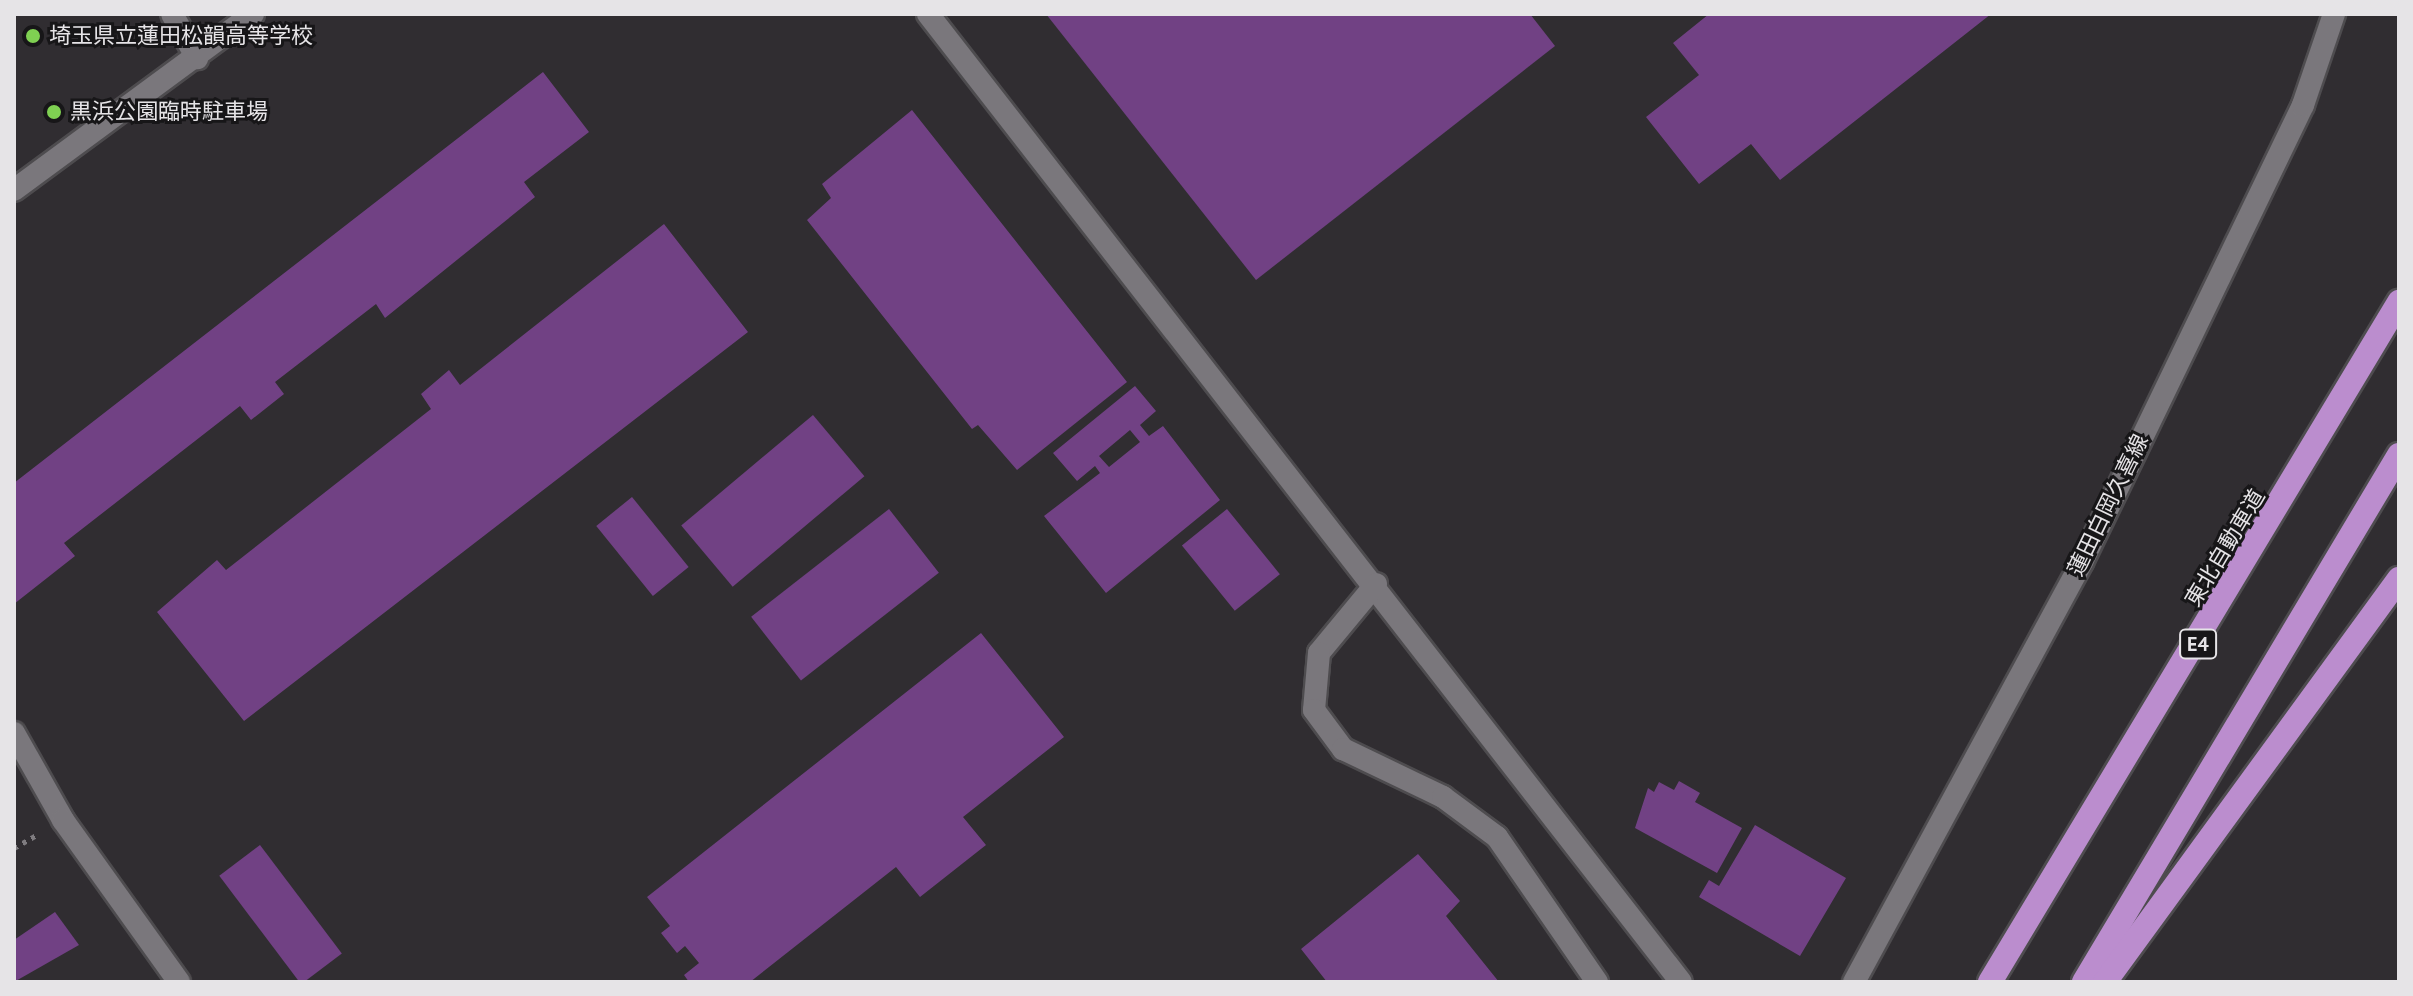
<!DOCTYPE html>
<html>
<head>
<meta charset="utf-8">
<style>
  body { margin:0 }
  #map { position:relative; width:2413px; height:996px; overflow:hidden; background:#302d31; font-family:"PT Sans","Noto Sans JP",sans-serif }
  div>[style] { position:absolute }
  .building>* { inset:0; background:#714184; transform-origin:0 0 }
  .path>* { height:5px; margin-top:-2.5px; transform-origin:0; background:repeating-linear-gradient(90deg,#7f7c80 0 4px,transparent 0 10px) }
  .roads { filter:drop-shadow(2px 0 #4e4c4f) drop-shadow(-2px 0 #4e4c4f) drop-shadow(0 2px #4e4c4f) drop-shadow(0 -2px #4e4c4f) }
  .minor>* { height:22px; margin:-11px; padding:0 11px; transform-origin:11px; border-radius:11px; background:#7a777c }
  .tertiary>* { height:22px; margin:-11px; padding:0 11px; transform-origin:11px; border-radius:11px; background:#7a777c }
  .secondary>* { height:22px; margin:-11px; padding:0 11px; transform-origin:11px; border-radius:11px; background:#7a777c }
  .motorway>* { height:24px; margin:-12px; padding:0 12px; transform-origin:12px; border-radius:12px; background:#bb8dce }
  .dots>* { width:22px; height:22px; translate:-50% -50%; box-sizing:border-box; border:4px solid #171618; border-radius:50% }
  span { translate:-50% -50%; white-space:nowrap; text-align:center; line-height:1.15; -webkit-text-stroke:6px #171618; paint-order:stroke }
  .shield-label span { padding:2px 6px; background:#171618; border:2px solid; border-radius:6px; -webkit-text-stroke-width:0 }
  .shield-label { font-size:20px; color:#e6e4e7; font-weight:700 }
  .poi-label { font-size:22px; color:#e6e4e7 }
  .left { translate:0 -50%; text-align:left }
  .street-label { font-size:22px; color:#e6e4e7 }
  .frame { position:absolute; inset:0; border:16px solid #e6e4e7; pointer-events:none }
</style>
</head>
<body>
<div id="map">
  <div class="building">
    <i style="clip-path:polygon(1046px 14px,1530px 14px,1555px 46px,1256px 280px)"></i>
    <i style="clip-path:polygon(1709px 14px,1991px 14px,1780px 180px,1751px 144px,1699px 184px,1646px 117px,1699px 75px,1673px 43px)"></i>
    <i style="clip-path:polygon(543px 72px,589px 132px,524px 182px,535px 197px,385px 318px,376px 304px,275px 382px,284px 394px,251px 420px,240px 406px,64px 543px,75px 556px,14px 604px,14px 483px)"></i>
    <i style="clip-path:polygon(912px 110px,1127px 382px,1017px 470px,978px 425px,972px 429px,807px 220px,831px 198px,822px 184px)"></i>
    <i style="clip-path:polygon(664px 224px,748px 332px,244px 721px,157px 612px,217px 560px,226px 570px,431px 409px,421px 394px,449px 370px,460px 385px)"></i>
    <i style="clip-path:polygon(evenodd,1135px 386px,1156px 411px,1140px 425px,1149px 436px,1163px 426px,1220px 500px,1106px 593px,1044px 516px,1100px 473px,1095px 466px,1077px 481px,1053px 453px,1135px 386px,1130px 430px,1140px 442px,1109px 467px,1099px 456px,1130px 430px)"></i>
    <i style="left:813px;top:415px;width:80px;height:172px;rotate:50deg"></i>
    <i style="left:632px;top:497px;width:90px;height:46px;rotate:51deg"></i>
    <i style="left:889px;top:509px;width:81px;height:175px;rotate:52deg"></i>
    <i style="left:1227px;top:509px;width:84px;height:58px;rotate:51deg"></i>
    <i style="clip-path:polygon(981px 633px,1064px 737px,963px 817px,986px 845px,920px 897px,896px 867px,750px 982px,689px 982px,684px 975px,699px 963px,685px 946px,677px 953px,661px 933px,670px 926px,647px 897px)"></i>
    <i style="clip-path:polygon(1679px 781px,1700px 793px,1695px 802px,1742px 828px,1717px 873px,1635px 828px,1648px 788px,1654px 792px,1659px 782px,1674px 790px)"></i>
    <i style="clip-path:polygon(1755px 825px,1846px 878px,1800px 956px,1699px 897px,1709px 880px,1719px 886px)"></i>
    <i style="left:260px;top:845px;width:136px;height:51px;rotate:53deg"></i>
    <i style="clip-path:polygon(1418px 854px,1460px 901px,1446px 916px,1499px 982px,1327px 982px,1301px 949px)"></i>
    <i style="clip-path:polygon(55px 912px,79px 945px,14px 982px,14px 940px)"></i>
  </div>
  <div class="path">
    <i style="left:14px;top:848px;width:28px;rotate:-30deg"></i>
  </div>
  <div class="roads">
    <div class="minor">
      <i style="left:14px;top:733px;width:100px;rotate:60.6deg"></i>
      <i style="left:63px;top:820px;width:199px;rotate:54.4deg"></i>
    </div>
    <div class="tertiary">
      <i style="left:172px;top:14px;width:51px;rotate:60.4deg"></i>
      <i style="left:928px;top:14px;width:1226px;rotate:52.12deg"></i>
      <i style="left:14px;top:190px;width:297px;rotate:-36.4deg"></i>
      <i style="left:1376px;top:584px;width:89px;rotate:129.6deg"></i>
      <i style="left:1319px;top:653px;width:57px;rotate:95deg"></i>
      <i style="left:1314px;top:710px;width:49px;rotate:53.4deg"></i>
      <i style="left:1343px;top:749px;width:111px;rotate:25.6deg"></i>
      <i style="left:1443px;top:797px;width:67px;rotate:36.5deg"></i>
      <i style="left:1497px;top:837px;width:176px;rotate:55.4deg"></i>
    </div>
    <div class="secondary">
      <i style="left:1854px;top:982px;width:478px;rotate:-61.5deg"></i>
      <i style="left:2082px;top:562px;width:508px;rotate:-64.19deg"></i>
      <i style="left:2303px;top:105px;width:96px;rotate:-71.2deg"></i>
    </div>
    <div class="motorway">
      <i style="left:1990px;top:982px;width:794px;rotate:-58.97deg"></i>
      <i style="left:2084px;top:982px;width:614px;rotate:-59.13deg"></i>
      <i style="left:2105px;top:982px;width:499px;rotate:-53.9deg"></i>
    </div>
  </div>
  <div class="dots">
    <i style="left:33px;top:36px;background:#7fd052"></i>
    <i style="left:54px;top:112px;background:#7fd052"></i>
  </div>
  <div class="shield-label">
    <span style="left:2198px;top:644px">E4</span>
  </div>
  <div class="poi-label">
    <span class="left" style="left:49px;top:36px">埼玉県立蓮田松韻高等学校</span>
    <span class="left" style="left:70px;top:112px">黒浜公園臨時駐車場</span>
  </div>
  <div class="street-label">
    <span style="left:2108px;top:505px;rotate:-64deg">蓮田白岡久喜線</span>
    <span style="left:2225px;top:548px;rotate:-59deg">東北自動車道</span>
  </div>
  <div class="frame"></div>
</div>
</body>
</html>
